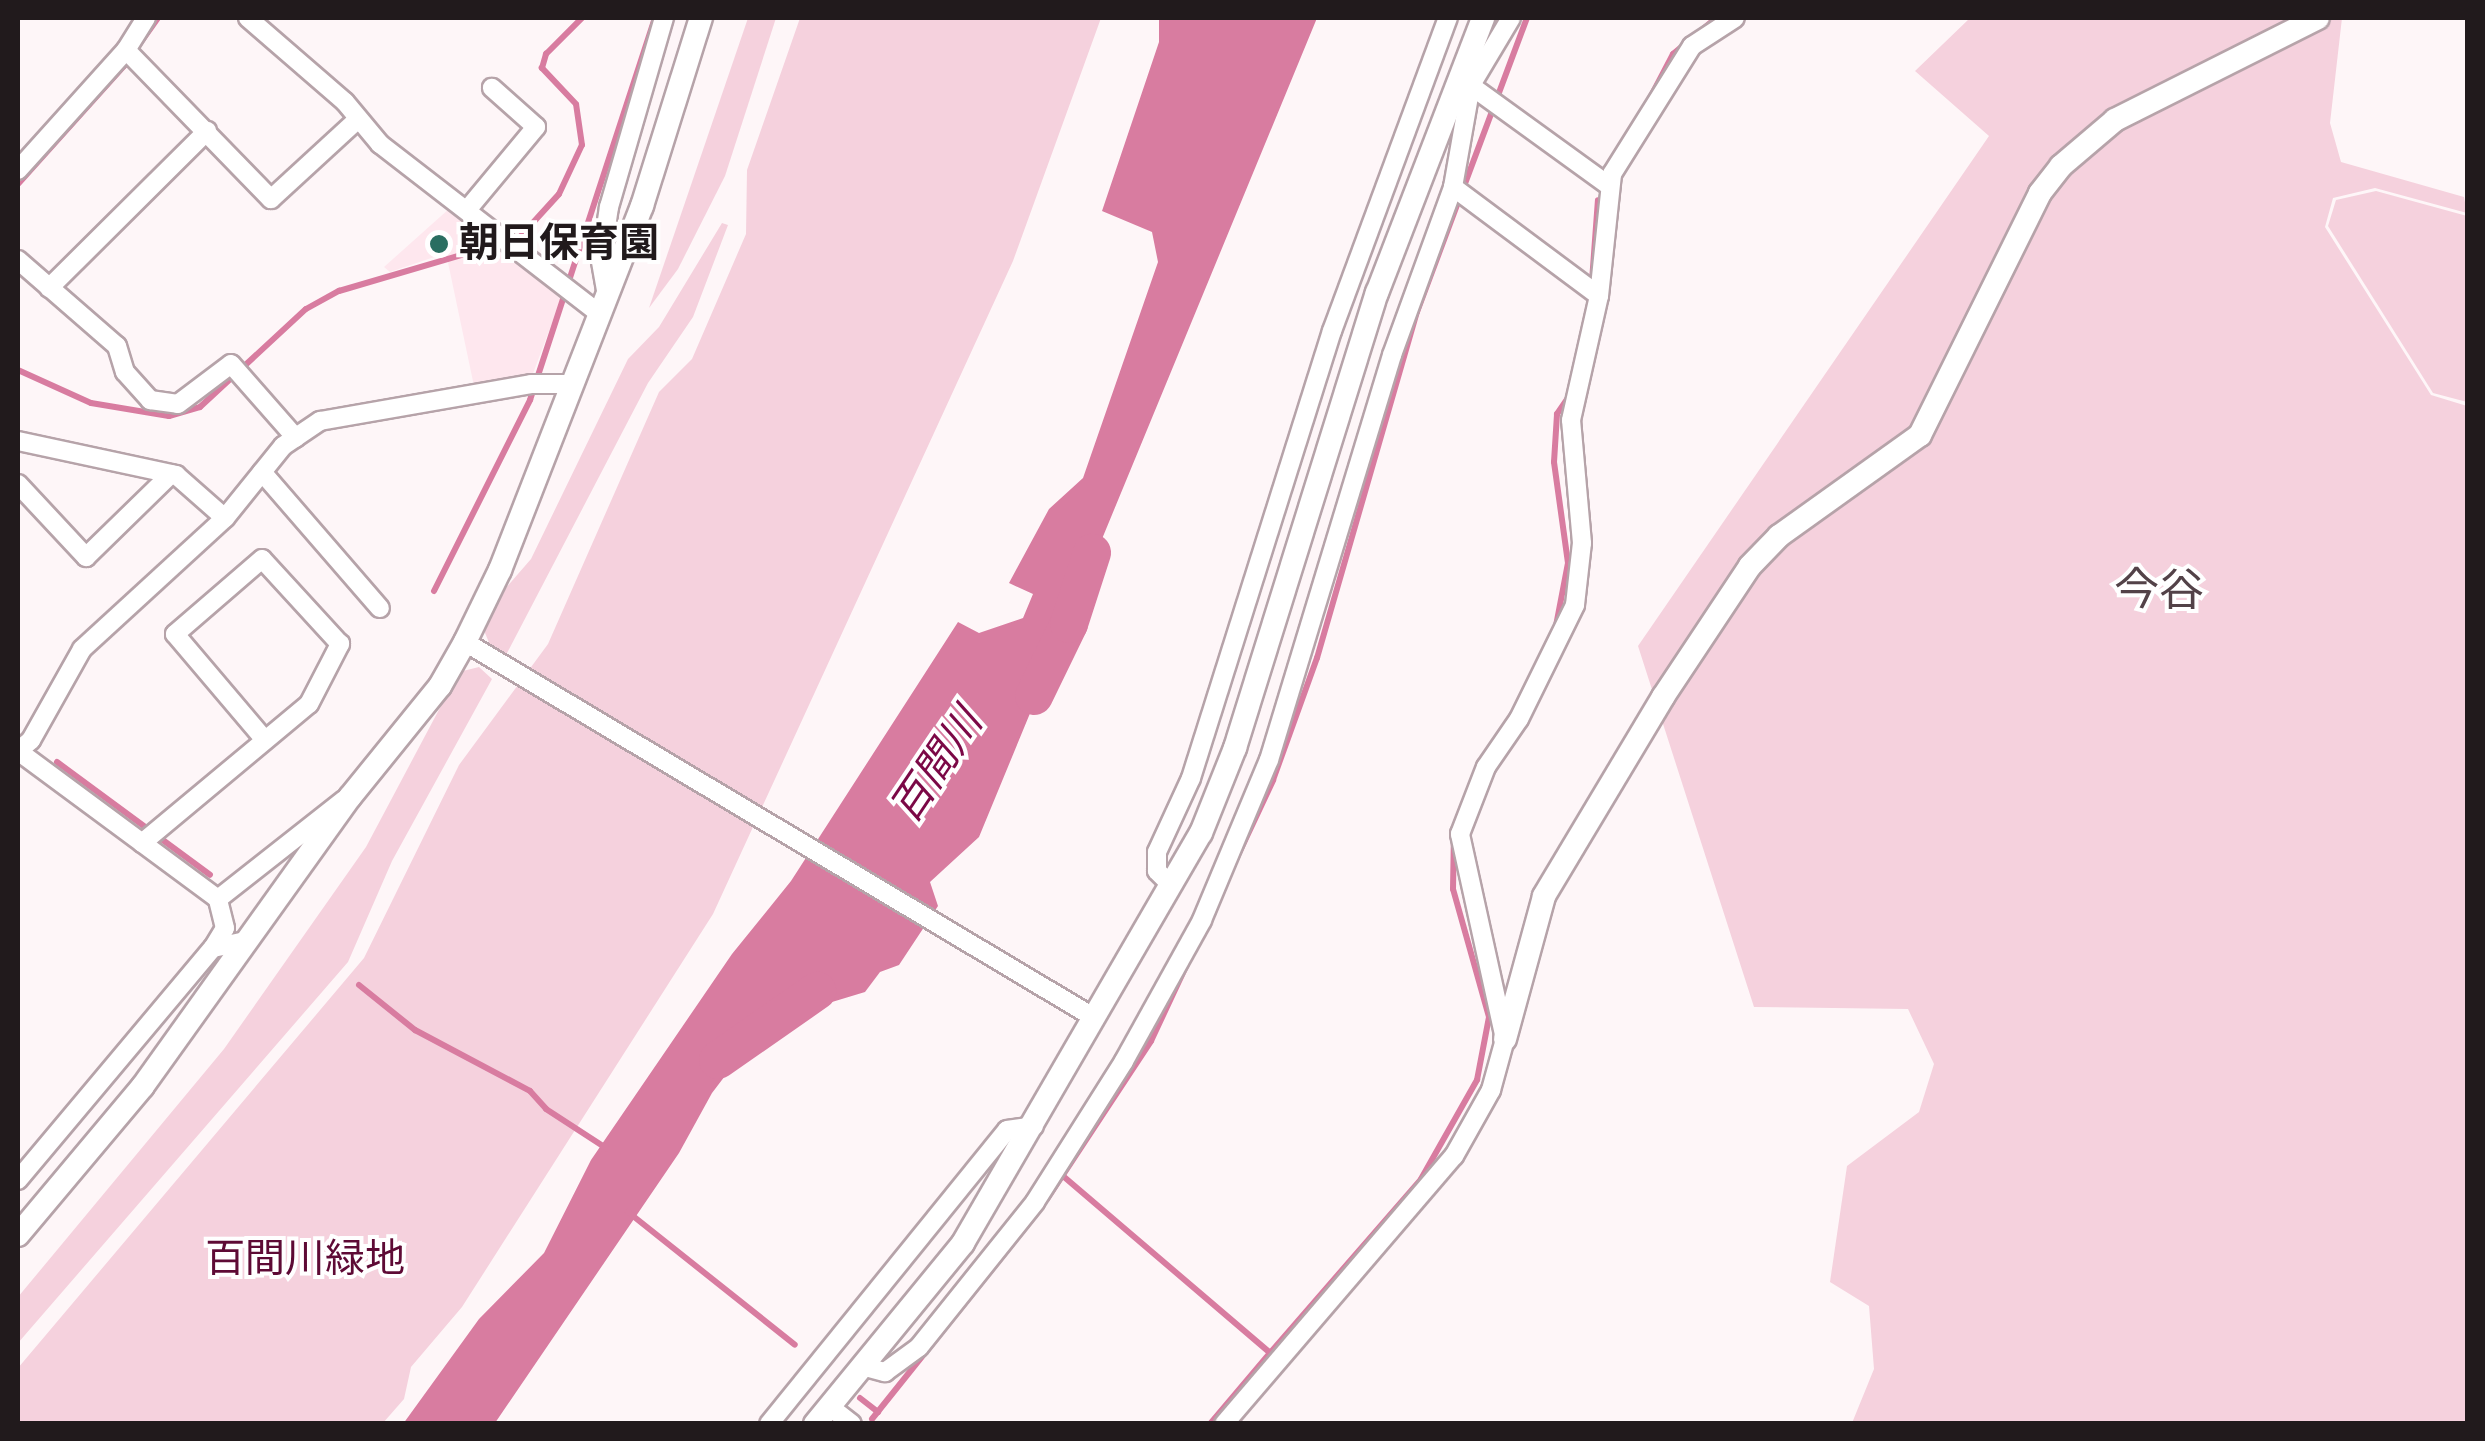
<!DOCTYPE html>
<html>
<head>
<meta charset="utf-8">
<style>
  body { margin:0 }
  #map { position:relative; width:2485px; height:1441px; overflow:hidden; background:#fef6f8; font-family:"Alegreya Sans","Noto Sans JP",sans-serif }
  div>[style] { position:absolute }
  .built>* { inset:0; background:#fee7ee }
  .green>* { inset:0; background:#f5d1dd }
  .water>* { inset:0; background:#d87ca0 }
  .stream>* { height:6px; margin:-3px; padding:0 3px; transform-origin:3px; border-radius:3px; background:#d87ca0 }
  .river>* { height:38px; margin:-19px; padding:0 19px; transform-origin:19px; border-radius:19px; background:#d87ca0 }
  .roads { filter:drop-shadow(2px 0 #b6a3a9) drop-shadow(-2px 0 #b6a3a9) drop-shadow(0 2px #b6a3a9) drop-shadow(0 -2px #b6a3a9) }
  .minor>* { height:18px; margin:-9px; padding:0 9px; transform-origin:9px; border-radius:9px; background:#fff }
  .tertiary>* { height:22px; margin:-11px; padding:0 11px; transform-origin:11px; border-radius:11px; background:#fff }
  .dots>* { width:28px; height:28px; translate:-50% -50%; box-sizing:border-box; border:5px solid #fff; border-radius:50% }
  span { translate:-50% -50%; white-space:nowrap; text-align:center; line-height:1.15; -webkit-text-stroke:8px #fff; paint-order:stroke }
  .poi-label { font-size:40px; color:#211a1c; font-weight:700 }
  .left { translate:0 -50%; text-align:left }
  .park-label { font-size:40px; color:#5e0a35 }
  .water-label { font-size:42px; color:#7b0846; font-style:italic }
  .quarter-label { font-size:45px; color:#534248 }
  .frame { position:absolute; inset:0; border:20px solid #211a1c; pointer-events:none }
</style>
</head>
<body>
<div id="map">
  <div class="built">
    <i style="clip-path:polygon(450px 208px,495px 249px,504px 248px,563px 294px,532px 376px,474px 386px,446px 253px,390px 272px,384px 267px)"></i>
  </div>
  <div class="green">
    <i style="clip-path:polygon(748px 18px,776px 18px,725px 176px,678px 269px,649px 308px)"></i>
    <i style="clip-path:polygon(800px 18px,1101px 18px,1013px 261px,713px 914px,462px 1307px,411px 1367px,404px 1399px,383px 1423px,18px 1424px,18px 1368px,364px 958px,459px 765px,548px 644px,659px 392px,692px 359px,746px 234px,747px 170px)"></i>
    <i style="clip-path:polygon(1970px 18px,2342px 18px,2330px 123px,2341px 162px,2464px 197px,2467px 213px,2375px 188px,2333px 198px,2325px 227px,2431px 395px,2467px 406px,2467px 1423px,1852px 1423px,1874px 1369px,1869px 1306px,1830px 1282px,1847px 1166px,1919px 1112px,1934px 1064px,1908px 1009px,1754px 1007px,1638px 646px,1989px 136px,1915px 71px)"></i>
    <i style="clip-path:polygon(2376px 191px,2467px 216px,2467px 402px,2433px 393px,2328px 226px,2336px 200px)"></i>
    <i style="clip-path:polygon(722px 223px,728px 225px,693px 317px,648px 383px,506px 655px,490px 645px,483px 628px,498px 597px,531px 559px,628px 359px,659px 327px)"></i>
    <i style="clip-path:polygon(479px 667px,492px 679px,392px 861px,348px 962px,18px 1343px,18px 1297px,224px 1049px,366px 847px,459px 672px)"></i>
  </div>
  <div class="water">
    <i style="clip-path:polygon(1159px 18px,1317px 18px,979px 837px,930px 882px,938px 906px,899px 965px,880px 972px,865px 992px,766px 1022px,712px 1093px,679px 1153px,495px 1423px,403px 1424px,479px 1319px,544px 1253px,591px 1160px,732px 954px,791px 881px,958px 622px,979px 633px,1023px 618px,1033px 594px,1009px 583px,1049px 509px,1083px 478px,1158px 262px,1152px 232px,1102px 211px,1159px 42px)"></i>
  </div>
  <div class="stream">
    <i style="left:1649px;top:100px;width:52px;rotate:-62.4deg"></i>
    <i style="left:1673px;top:54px;width:56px;rotate:-39.9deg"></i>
    <i style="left:18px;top:184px;width:159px;rotate:-48.1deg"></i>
    <i style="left:124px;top:66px;width:59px;rotate:-54.7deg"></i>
    <i style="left:1592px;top:281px;width:81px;rotate:-85.8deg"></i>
    <i style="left:18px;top:370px;width:80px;rotate:24.3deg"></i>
    <i style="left:91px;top:403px;width:79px;rotate:9.5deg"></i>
    <i style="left:169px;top:416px;width:32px;rotate:-16deg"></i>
    <i style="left:200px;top:407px;width:144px;rotate:-42.8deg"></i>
    <i style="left:306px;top:309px;width:38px;rotate:-29deg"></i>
    <i style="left:339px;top:291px;width:188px;rotate:-16.4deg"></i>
    <i style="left:519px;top:238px;width:59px;rotate:-47.7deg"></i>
    <i style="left:559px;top:194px;width:54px;rotate:-64.9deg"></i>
    <i style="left:582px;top:145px;width:41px;rotate:-98.3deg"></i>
    <i style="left:576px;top:104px;width:50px;rotate:-133.4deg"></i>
    <i style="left:542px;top:68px;width:15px;rotate:-74deg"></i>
    <i style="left:546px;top:54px;width:51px;rotate:-45deg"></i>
    <i style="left:434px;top:591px;width:214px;rotate:-63.3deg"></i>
    <i style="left:530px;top:400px;width:402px;rotate:-71.9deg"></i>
    <i style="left:1555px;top:631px;width:69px;rotate:-79.2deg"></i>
    <i style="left:1568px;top:563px;width:102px;rotate:-97.9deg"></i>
    <i style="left:1554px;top:462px;width:48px;rotate:-86.4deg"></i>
    <i style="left:1557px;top:414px;width:18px;rotate:-56deg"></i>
    <i style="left:57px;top:762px;width:190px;rotate:36.4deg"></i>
    <i style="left:359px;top:985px;width:72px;rotate:38.8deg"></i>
    <i style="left:415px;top:1030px;width:130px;rotate:27.9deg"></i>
    <i style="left:530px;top:1091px;width:24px;rotate:48deg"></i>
    <i style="left:546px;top:1109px;width:72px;rotate:33deg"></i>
    <i style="left:1063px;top:1176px;width:272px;rotate:40.5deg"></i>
    <i style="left:1270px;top:1353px;width:93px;rotate:130.2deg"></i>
    <i style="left:1047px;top:1199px;width:189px;rotate:-56.6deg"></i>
    <i style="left:1151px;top:1041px;width:288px;rotate:-64.9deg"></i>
    <i style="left:1273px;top:780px;width:130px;rotate:-70.2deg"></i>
    <i style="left:1317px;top:658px;width:360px;rotate:-73.9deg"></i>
    <i style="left:1417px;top:312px;width:314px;rotate:-69.5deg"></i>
    <i style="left:628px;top:1212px;width:213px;rotate:38.5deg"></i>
    <i style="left:1270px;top:1353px;width:230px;rotate:-49deg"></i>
    <i style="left:1421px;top:1179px;width:114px;rotate:-60.5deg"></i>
    <i style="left:1477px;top:1080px;width:64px;rotate:-79.2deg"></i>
    <i style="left:1489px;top:1017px;width:133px;rotate:-105.7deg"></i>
    <i style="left:1453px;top:889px;width:56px;rotate:-89deg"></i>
    <i style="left:860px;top:1398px;width:23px;rotate:38deg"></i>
    <i style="left:872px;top:1419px;width:264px;rotate:-51.3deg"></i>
  </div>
  <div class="river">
    <i style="left:1034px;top:696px;width:80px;rotate:-64.1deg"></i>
    <i style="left:1069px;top:624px;width:75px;rotate:-72.1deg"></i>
    <i style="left:718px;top:1060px;width:121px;rotate:-34.9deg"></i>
  </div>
  <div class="roads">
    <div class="minor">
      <i style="left:248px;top:18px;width:128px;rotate:40.9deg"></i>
      <i style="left:345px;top:102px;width:55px;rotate:50.2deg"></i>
      <i style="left:380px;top:144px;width:278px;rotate:37.7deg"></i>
      <i style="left:126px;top:50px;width:208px;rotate:45.8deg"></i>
      <i style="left:271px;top:199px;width:118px;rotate:-42.6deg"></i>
      <i style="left:1463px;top:80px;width:179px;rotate:35.9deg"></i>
      <i style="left:18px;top:170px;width:161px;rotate:-48deg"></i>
      <i style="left:126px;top:50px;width:38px;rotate:-58deg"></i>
      <i style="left:1453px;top:187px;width:182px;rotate:36.7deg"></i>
      <i style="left:467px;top:210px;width:108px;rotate:-50.3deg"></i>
      <i style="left:536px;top:127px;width:59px;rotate:-138.4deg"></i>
      <i style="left:18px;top:260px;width:131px;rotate:41deg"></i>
      <i style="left:117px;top:346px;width:27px;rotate:73deg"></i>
      <i style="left:125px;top:372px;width:38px;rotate:48deg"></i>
      <i style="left:150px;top:400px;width:28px;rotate:8deg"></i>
      <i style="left:178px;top:404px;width:66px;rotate:-37deg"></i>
      <i style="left:231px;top:364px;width:98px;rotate:48.7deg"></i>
      <i style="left:49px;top:288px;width:223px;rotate:-44.8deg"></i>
      <i style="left:607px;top:296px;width:36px;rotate:-100deg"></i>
      <i style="left:601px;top:261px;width:55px;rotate:-81.6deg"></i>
      <i style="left:609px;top:207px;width:197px;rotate:-73.8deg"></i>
      <i style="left:18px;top:441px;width:162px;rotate:12.1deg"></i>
      <i style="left:176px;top:475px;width:65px;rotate:41.3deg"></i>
      <i style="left:225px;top:518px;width:92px;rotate:-51.1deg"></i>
      <i style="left:283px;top:446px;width:45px;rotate:-34deg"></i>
      <i style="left:320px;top:421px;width:214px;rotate:-9.9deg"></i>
      <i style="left:531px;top:384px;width:38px"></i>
      <i style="left:262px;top:472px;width:180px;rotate:49.1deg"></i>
      <i style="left:18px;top:484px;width:100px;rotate:47deg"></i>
      <i style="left:86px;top:557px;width:119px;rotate:-44.3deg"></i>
      <i style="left:465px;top:642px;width:731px;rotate:30.84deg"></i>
      <i style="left:18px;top:751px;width:17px;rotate:-40deg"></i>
      <i style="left:31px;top:740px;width:104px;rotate:-60.7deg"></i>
      <i style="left:82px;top:649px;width:194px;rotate:-42.5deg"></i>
      <i style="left:18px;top:751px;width:249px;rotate:36.5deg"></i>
      <i style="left:142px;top:843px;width:217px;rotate:-39.8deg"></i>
      <i style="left:309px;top:704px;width:68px;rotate:-62.7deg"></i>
      <i style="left:340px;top:644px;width:115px;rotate:-132.5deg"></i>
      <i style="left:262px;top:559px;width:115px;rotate:139.2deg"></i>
      <i style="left:175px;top:634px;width:139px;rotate:49.7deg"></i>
      <i style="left:1171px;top:885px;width:20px;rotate:-135deg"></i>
      <i style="left:1157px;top:871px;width:19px;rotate:-90deg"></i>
      <i style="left:1157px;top:852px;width:81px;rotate:-65.3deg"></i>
      <i style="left:1191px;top:778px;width:469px;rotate:-72.5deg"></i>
      <i style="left:1332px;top:331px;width:334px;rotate:-69.7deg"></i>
      <i style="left:213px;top:948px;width:23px;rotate:-59deg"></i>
      <i style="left:225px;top:928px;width:30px;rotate:-104deg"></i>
      <i style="left:218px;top:899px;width:160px;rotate:-38.2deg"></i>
      <i style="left:18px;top:1180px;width:303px;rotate:-50deg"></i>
      <i style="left:213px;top:948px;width:33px;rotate:-12deg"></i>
      <i style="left:862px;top:1366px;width:24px;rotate:15deg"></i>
      <i style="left:885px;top:1372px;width:42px;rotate:-36.3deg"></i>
      <i style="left:919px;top:1347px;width:186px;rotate:-51.3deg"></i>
      <i style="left:1035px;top:1202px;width:167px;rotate:-57.7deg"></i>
      <i style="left:1124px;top:1061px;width:161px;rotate:-61deg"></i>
      <i style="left:1202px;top:920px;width:173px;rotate:-67.3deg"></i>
      <i style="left:1269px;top:760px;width:423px;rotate:-73.1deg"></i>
      <i style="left:1392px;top:355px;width:179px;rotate:-70deg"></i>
      <i style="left:1453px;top:187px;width:104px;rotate:-80deg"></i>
      <i style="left:1471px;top:85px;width:78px;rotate:-59.2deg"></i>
      <i style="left:829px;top:1406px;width:29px;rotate:38deg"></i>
      <i style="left:769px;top:1424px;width:378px;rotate:-51deg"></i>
      <i style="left:1007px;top:1130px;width:27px;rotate:-8deg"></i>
      <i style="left:1224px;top:1424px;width:353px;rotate:-49.4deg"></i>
      <i style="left:1454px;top:1156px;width:76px;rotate:-60.7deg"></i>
      <i style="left:1491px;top:1090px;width:53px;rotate:-74.6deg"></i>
      <i style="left:1505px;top:1039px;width:210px;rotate:-102.4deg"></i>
      <i style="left:1460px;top:834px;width:72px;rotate:-68.8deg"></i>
      <i style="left:1486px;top:767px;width:58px;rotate:-55.5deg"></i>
      <i style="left:1519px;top:719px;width:127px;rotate:-63.8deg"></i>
      <i style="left:1575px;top:605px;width:62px;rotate:-83.6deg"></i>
      <i style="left:1582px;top:543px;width:123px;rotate:-95.1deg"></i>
      <i style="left:1571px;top:420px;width:127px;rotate:-77.3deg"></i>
      <i style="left:1599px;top:296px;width:123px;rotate:-83.9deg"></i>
      <i style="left:1612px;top:174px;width:151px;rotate:-58deg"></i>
      <i style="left:1692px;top:46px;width:51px;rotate:-33.1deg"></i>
    </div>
    <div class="tertiary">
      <i style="left:1505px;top:1039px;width:148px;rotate:-74.7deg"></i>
      <i style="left:1544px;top:896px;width:232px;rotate:-59.1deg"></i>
      <i style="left:1663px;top:697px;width:157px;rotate:-56.4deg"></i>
      <i style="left:1750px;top:566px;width:42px;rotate:-46deg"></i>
      <i style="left:1779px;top:536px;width:173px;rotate:-35.6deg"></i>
      <i style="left:1920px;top:435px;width:270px;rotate:-63.6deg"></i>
      <i style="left:2040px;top:193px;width:34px;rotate:-52deg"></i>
      <i style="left:2061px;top:166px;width:71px;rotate:-40.4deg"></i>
      <i style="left:2115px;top:120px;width:227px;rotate:-26.7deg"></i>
      <i style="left:18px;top:1235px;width:194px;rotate:-50deg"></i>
      <i style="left:143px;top:1086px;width:355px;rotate:-54.4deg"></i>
      <i style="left:350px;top:797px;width:143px;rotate:-51deg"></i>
      <i style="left:440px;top:686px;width:51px;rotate:-60.4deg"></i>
      <i style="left:465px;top:642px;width:80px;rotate:-64.1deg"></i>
      <i style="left:500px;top:570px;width:391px;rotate:-68.7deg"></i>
      <i style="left:642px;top:206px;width:197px;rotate:-72.6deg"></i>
      <i style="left:815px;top:1424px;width:234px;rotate:-50.7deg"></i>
      <i style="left:963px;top:1243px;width:474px;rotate:-59.9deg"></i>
      <i style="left:1201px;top:833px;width:92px;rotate:-68.2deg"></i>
      <i style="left:1235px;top:748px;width:477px;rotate:-72.7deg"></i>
      <i style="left:1377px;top:293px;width:295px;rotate:-68.9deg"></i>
    </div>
  </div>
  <div class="dots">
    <i style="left:439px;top:244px;background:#2a6e61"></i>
  </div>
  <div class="poi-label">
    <span class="left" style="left:459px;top:244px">朝日保育園</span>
  </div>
  <div class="park-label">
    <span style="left:305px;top:1260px">百間川緑地</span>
  </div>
  <div class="water-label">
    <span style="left:937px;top:766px;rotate:-56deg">百間川</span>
  </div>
  <div class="quarter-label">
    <span style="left:2159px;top:592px">今谷</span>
  </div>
  <div class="frame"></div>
</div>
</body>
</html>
